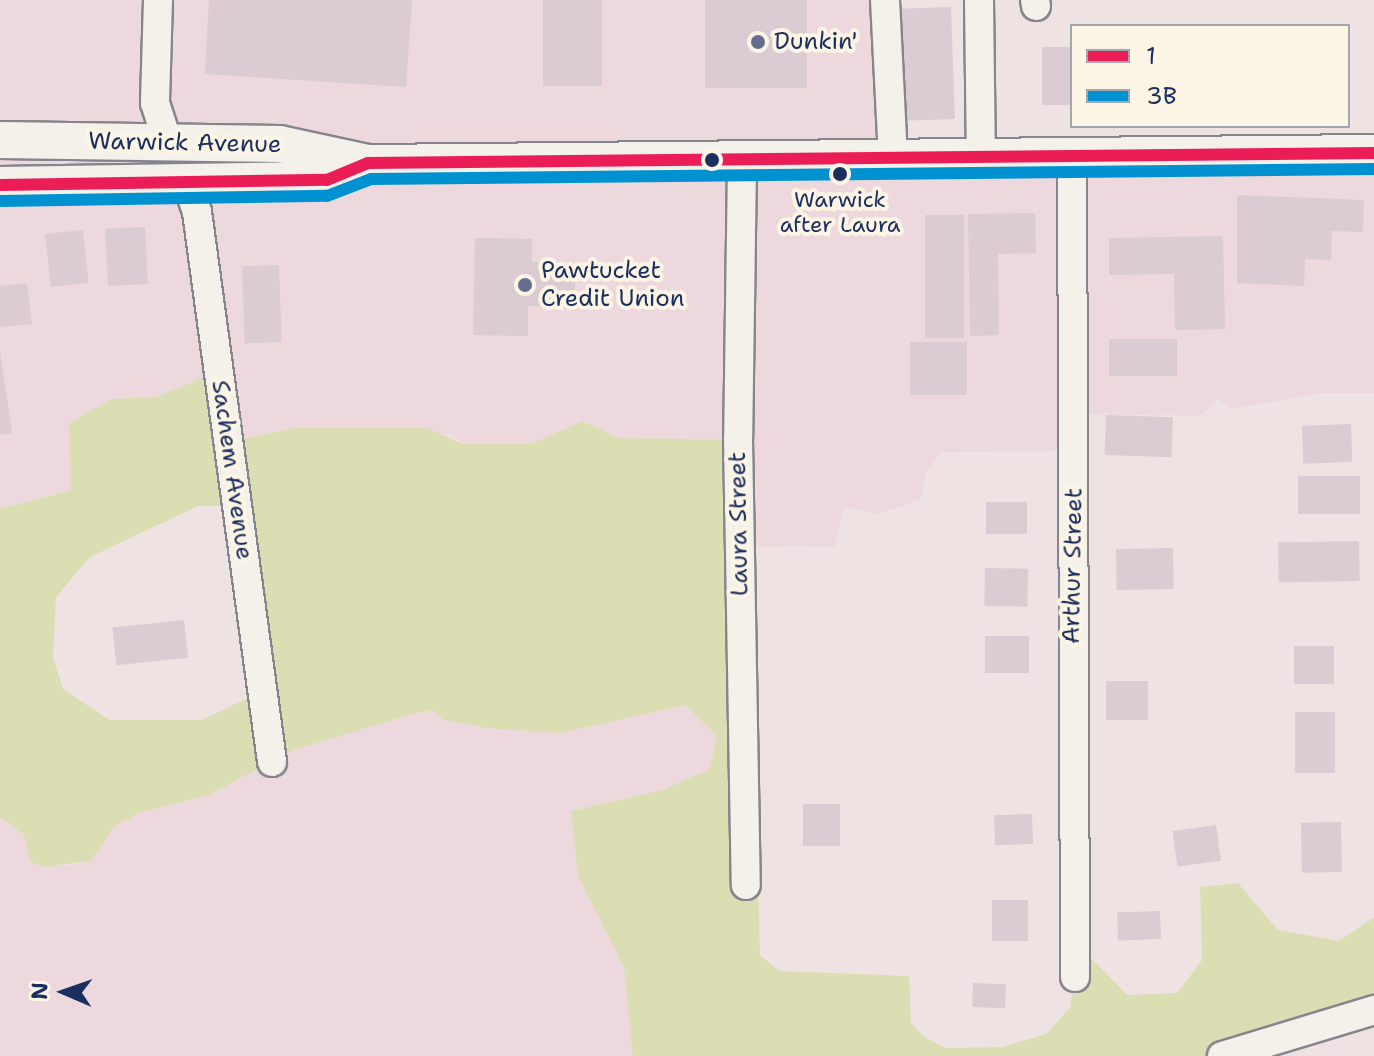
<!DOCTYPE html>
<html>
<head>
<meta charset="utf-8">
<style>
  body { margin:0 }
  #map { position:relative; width:1374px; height:1056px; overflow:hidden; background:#eee3e2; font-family:"Shantell Sans",sans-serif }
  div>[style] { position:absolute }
  .built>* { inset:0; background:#ecd8dd }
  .green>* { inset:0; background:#dbdeb3 }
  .building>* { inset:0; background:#daccd2; transform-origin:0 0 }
  .roads { filter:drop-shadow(2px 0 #86858d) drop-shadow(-2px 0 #86858d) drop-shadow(0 2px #86858d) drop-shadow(0 -2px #86858d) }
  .minor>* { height:28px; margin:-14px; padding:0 14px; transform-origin:14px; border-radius:14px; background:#f4f0ea }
  .major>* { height:36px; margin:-18px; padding:0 18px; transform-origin:18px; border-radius:18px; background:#f4f0ea }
  .bus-1>* { height:12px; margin:-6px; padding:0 6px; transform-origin:6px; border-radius:6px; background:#ea1d57 }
  .bus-2>* { height:12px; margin:-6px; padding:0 6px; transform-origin:6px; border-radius:6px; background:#0092d0 }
  .dots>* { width:22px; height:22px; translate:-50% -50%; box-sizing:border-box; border:4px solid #fcf5e5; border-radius:50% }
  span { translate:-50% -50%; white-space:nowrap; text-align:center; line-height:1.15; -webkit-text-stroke:8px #fcf5e5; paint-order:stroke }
  .bus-label { font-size:22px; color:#1b2f5e }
  .poi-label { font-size:24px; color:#1b2f5e }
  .left { translate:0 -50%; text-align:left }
  .street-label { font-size:24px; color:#1b2f5e }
  .legend { position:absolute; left:1070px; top:24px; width:280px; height:104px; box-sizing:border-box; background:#fcf5e5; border:2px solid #a2a6af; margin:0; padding:10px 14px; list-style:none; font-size:24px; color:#1b2f5e }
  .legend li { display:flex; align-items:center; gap:16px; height:40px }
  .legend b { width:40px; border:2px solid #a2a6af }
  .north { position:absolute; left:24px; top:952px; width:80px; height:80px; -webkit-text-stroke:6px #fcf5e5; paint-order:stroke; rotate:272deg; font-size:22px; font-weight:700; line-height:32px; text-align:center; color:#1b2f5e }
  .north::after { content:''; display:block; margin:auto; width:28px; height:36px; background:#1b2f5e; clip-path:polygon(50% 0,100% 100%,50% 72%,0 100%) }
</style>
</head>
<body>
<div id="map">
  <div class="built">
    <i style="clip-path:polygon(0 0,881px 0,888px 147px,1374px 152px,1374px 393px,1321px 393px,1231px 409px,1218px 399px,1200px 416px,1075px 414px,1070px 451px,941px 452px,925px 474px,921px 499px,879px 514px,844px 507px,835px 547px,751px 546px,748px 440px,619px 438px,583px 421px,531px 444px,463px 444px,450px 434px,230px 442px,215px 374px,155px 397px,112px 399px,71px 490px,0 509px)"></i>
    <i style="clip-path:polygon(685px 705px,717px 736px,710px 769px,663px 790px,571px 812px,578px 876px,624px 967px,634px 1056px,0 1056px,0 817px,24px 835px,31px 861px,65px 866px,91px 861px,114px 827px,139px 813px,209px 795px,294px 750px,406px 716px,433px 710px,561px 733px)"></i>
  </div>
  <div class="green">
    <i style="clip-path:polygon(evenodd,215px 373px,231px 442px,293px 428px,427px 428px,463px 444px,531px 444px,583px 421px,619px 438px,748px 440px,760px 955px,779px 971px,909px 976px,911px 1023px,923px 1036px,945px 1048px,1003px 1047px,1046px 1034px,1070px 1008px,1079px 946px,1127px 995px,1177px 993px,1202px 960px,1200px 887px,1238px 883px,1278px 930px,1339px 941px,1374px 917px,1374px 1007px,1211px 1056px,633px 1056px,624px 967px,578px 876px,571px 811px,663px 790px,710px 769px,717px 736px,685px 705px,561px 733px,494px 729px,444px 720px,433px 710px,406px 716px,294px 750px,209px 795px,139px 813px,114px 827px,91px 861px,44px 867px,30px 861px,24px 835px,0 817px,0 509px,71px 490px,69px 423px,112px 399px,156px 397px,215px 373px,198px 506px,231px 506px,258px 693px,202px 720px,109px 720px,63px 689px,53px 658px,56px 597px,90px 557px,198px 506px)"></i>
  </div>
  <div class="building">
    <i style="clip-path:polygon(209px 0,412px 0,406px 87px,205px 74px)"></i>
    <i style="left:543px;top:0;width:59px;height:86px"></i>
    <i style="left:705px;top:0;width:102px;height:88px"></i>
    <i style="left:951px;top:7px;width:112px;height:53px;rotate:88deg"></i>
    <i style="left:1042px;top:47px;width:30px;height:58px"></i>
    <i style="clip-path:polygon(1237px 195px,1364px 200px,1363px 232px,1332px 231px,1331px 260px,1305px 259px,1304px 286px,1237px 283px)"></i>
    <i style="clip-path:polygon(1035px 213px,1036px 253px,998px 254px,999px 335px,970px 336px,968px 214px)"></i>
    <i style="left:925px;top:215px;width:39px;height:123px"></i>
    <i style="left:145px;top:227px;width:57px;height:40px;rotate:87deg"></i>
    <i style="left:83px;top:230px;width:53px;height:38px;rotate:84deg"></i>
    <i style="clip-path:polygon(1223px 236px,1225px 329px,1175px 330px,1174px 274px,1109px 275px,1109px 238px)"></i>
    <i style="clip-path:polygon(475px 238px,532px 239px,532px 262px,575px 263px,575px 307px,528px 306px,528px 336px,473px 335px)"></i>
    <i style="left:279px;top:265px;width:77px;height:37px;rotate:88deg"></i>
    <i style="clip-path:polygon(27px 283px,32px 324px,0 327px,0 286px)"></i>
    <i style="left:1109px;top:339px;width:68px;height:37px"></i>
    <i style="left:910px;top:342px;width:57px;height:53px"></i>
    <i style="clip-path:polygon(0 351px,12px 433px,0 435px)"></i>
    <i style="left:1106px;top:415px;width:67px;height:40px;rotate:2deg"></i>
    <i style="left:1351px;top:424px;width:38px;height:49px;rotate:88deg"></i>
    <i style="left:1298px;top:476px;width:62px;height:38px"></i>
    <i style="left:986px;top:502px;width:41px;height:32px"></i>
    <i style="left:1359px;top:541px;width:40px;height:81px;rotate:89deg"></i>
    <i style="left:1173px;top:548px;width:41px;height:57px;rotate:89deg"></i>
    <i style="left:985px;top:568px;width:43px;height:38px;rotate:1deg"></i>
    <i style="left:184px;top:620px;width:38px;height:72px;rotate:84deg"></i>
    <i style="left:985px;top:636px;width:44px;height:37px"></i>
    <i style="left:1294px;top:646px;width:40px;height:38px"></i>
    <i style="left:1148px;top:681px;width:39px;height:42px;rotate:90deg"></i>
    <i style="left:1295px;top:712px;width:40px;height:61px"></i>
    <i style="left:803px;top:804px;width:37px;height:42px"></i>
    <i style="left:1032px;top:814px;width:30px;height:38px;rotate:88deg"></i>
    <i style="left:1341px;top:822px;width:50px;height:40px;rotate:89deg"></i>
    <i style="left:1216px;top:825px;width:36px;height:44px;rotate:82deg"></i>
    <i style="left:992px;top:900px;width:36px;height:41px"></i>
    <i style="left:1160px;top:911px;width:28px;height:43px;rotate:88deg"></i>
    <i style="left:973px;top:983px;width:33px;height:24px;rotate:2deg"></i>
  </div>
  <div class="roads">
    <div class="minor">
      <i style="left:158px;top:0;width:103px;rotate:91.7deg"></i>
      <i style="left:155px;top:103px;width:42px;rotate:72deg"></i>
      <i style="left:885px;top:0;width:160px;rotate:87.1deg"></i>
      <i style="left:979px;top:0;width:157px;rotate:89.3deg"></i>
      <i style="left:1035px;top:0;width:6px;rotate:81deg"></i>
      <i style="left:1072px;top:154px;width:823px;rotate:89.79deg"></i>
      <i style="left:742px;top:163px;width:276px;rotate:90.8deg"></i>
      <i style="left:738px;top:439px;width:446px;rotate:89deg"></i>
      <i style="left:186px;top:180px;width:34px;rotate:71deg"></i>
      <i style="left:197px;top:212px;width:555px;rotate:82.23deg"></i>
      <i style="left:1222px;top:1056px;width:159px;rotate:-16.8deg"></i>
    </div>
    <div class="major">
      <i style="left:0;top:140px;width:280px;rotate:0.8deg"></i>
      <i style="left:280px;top:144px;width:90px;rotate:12.2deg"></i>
      <i style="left:368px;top:163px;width:1006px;rotate:-0.57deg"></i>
      <i style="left:0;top:185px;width:327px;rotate:-0.9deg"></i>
      <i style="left:327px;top:180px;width:44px;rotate:-22.5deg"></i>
    </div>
  </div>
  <div class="bus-1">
    <i style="left:0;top:185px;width:327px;rotate:-0.9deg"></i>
    <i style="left:327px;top:180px;width:44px;rotate:-22.5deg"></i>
    <i style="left:368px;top:163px;width:1006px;rotate:-0.57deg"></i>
  </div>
  <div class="bus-2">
    <i style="left:0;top:201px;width:327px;rotate:-0.9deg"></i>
    <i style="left:327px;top:196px;width:47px;rotate:-21.1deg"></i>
    <i style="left:371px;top:179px;width:1003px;rotate:-0.57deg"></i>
  </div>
  <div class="dots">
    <i style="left:758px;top:42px;background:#656e8c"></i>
    <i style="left:712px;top:160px;background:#1b2f5e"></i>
    <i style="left:840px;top:174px;background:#1b2f5e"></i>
    <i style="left:525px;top:285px;background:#656e8c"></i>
  </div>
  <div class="bus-label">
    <span style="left:840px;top:212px">Warwick<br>after Laura</span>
  </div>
  <div class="poi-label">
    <span class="left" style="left:774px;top:42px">Dunkin'</span>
    <span class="left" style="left:541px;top:285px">Pawtucket<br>Credit Union</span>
  </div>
  <div class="street-label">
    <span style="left:185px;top:143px;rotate:1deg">Warwick Avenue</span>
    <span style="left:232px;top:470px;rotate:82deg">Sachem Avenue</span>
    <span style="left:739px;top:524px;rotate:-91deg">Laura Street</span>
    <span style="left:1073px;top:566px;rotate:-89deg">Arthur Street</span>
  </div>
  <ul class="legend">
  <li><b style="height:10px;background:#ea1d57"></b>1</li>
  <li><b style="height:10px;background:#0092d0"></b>3B</li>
  </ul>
  <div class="north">N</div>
</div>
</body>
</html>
